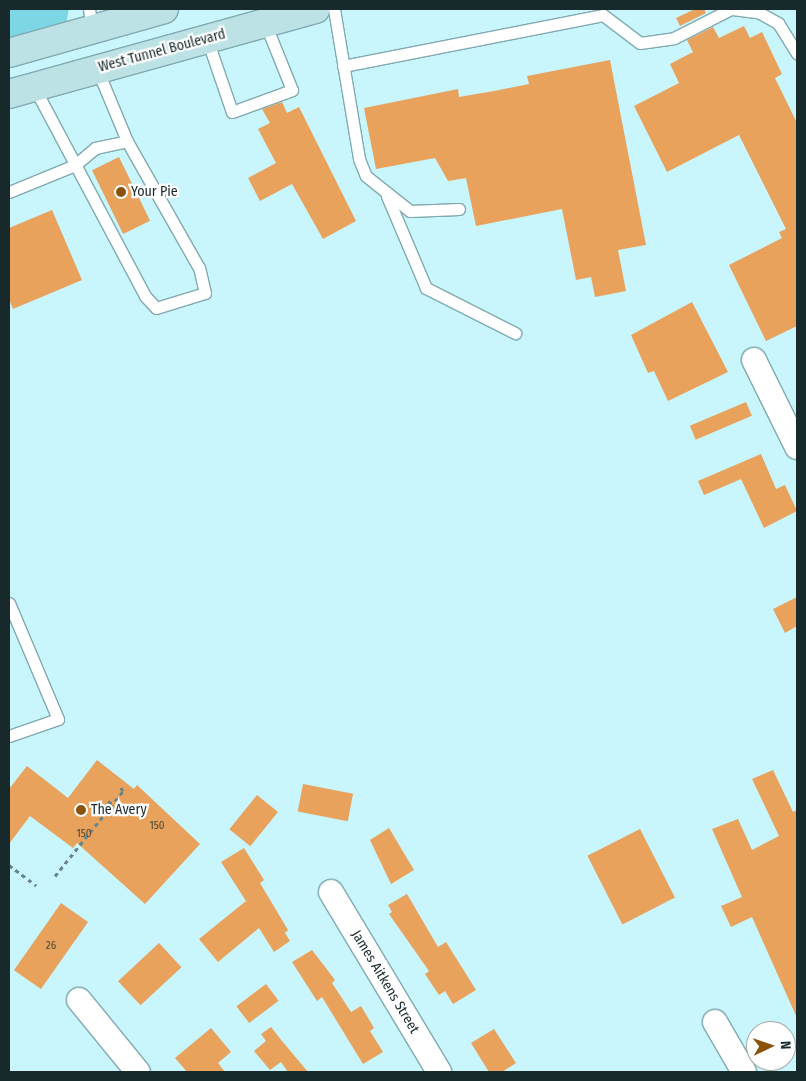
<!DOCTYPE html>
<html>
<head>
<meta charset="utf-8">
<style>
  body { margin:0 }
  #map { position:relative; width:806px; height:1081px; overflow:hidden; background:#c9f5fc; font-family:"Fira Sans Condensed",sans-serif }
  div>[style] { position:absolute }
  .green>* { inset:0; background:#7dd6e3 }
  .building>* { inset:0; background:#e8a25c; transform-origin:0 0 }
  .path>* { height:3px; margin-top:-1.5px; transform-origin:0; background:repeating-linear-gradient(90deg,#688589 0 4px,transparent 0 8px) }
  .roads { filter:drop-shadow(1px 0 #80aab0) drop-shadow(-1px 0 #80aab0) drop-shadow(0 1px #80aab0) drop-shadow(0 -1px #80aab0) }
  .service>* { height:11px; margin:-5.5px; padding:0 5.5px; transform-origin:5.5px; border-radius:5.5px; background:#fff }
  .minor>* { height:24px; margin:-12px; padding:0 12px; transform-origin:12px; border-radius:12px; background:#fff }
  .secondary>* { height:28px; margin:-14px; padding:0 14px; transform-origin:14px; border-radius:14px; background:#bce2e6 }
  .dots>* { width:14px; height:14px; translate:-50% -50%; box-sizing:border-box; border:2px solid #fff; border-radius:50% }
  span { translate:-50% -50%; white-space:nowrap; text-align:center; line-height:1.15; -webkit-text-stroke:4.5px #fff; paint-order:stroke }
  .number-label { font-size:11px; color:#4c4737 }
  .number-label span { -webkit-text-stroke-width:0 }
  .street-label { font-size:14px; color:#18292b }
  .poi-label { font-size:14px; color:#18292b }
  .left { translate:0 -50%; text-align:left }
  .frame { position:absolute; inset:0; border:10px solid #18292b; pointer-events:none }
  .north { position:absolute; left:746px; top:1021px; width:50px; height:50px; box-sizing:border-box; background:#fff; border:1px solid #a3a9aa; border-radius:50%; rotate:87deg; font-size:14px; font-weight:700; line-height:20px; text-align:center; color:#18292b }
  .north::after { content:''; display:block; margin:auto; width:18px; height:22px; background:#8b520a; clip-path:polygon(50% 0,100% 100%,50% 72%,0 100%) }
</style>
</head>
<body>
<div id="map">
  <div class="green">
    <i style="clip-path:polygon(9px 9px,69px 9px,66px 24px,9px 39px)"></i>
  </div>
  <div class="building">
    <i style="clip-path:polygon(695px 9px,704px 9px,706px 13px,680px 26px,676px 18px)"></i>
    <i style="clip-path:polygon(744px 26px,750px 38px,762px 32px,782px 74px,775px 78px,797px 123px,797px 326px,766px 341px,729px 265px,782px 238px,779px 232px,786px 229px,739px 135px,667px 172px,634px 106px,679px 83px,670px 64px,693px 52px,687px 40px,713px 27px,719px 38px)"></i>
    <i style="clip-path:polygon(610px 60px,646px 245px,618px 250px,626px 291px,595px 297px,591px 277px,576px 280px,562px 209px,476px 226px,466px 178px,448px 181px,435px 158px,376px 169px,364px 108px,458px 89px,459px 97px,494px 91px,529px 84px,527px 76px)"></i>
    <i style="clip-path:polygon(282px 102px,287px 113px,299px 107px,356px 221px,323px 239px,292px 184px,260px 201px,248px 178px,276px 163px,258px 129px,270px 123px,262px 109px)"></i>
    <i style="left:119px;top:157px;width:71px;height:30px;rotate:64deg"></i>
    <i style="clip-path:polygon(52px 210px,82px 280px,13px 309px,9px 299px,9px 228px)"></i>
    <i style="clip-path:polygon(692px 302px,728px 372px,668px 401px,654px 371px,648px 373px,631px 335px)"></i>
    <i style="left:746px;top:402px;width:15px;height:61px;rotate:67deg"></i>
    <i style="clip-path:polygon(761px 454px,776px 489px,785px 485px,797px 511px,764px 528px,741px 479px,704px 495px,698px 481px)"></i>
    <i style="clip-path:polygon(797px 597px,797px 626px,785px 633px,773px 609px)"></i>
    <i style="clip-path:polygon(97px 760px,134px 789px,137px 785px,200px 844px,145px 904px,77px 843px,73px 848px,30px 816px,9px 844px,9px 789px,27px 766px,68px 798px)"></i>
    <i style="clip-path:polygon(773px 770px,793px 812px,797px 810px,797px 1018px,752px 917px,731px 927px,721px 906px,742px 897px,712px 829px,738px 819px,752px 850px,779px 836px,752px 779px)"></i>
    <i style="left:303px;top:784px;width:51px;height:28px;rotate:11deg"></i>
    <i style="left:257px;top:795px;width:27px;height:44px;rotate:39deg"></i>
    <i style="clip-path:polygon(389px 828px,414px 870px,391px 884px,370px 840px)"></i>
    <i style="left:640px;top:829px;width:77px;height:59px;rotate:63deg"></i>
    <i style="clip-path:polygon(244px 848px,264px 880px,260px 883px,288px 930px,285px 933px,290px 941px,274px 952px,259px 928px,218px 962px,199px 939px,246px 901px,221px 862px)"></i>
    <i style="clip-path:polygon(407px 894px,438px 947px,446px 942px,476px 990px,453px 1004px,445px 991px,439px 995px,425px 974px,429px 971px,389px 914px,392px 912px,388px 905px)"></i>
    <i style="left:61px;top:903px;width:33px;height:82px;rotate:35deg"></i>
    <i style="left:159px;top:943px;width:33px;height:56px;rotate:47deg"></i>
    <i style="clip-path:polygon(312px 950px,335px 980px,332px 983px,351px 1012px,361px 1006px,374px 1028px,370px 1031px,383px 1052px,363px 1064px,322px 997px,317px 1001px,292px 962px)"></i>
    <i style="left:266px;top:984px;width:21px;height:37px;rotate:53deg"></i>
    <i style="clip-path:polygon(271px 1027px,282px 1041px,308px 1072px,288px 1072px,281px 1062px,270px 1070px,254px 1051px,266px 1041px,261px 1034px)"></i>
    <i style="clip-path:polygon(211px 1028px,231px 1052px,218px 1063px,225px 1072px,187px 1072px,175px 1058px)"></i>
    <i style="clip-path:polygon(494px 1029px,516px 1063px,502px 1072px,489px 1072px,471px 1043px)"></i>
  </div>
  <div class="path">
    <i style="left:108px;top:801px;width:5px;rotate:37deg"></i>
    <i style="left:9px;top:865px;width:34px;rotate:37deg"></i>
    <i style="left:55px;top:876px;width:109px;rotate:-51.3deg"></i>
    <i style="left:123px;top:791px;width:6px;rotate:-121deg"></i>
  </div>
  <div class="roads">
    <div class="service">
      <i style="left:89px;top:9px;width:20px;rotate:81deg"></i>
      <i style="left:334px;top:9px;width:152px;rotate:80.5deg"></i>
      <i style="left:359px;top:159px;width:18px;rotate:68deg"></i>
      <i style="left:366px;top:176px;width:56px;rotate:38.5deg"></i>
      <i style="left:410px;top:211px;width:49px;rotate:-2.3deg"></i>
      <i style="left:732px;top:9px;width:26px;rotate:7deg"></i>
      <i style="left:758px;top:12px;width:23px;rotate:29deg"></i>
      <i style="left:778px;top:23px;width:36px;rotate:58deg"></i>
      <i style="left:207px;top:39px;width:77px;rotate:71.1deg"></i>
      <i style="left:232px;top:112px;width:64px;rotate:-20.1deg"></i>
      <i style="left:292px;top:90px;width:72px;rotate:-111.9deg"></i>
      <i style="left:343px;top:66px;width:265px;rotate:-11.1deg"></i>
      <i style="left:603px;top:15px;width:46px;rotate:37.1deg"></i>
      <i style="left:640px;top:43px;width:34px;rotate:-8deg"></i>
      <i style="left:674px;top:38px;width:64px;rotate:-27deg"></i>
      <i style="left:34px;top:87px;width:237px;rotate:62deg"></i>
      <i style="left:145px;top:296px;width:16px;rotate:47deg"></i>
      <i style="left:156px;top:308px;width:51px;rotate:-17deg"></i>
      <i style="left:205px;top:293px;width:26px;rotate:-103deg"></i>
      <i style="left:199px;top:268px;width:146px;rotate:-119.6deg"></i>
      <i style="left:127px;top:141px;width:78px;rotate:-112.6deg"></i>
      <i style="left:9px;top:192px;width:71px;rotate:-22.2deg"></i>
      <i style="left:75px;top:165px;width:26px;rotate:-40deg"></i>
      <i style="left:95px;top:148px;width:33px;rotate:-12deg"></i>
      <i style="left:387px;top:196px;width:100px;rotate:67deg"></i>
      <i style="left:426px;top:288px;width:100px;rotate:26.8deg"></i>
      <i style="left:9px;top:603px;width:126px;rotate:67.1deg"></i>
      <i style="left:58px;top:719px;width:52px;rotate:160.9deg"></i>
    </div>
    <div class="minor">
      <i style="left:754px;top:360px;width:97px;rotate:63.7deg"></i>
      <i style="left:331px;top:892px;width:210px;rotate:59deg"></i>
      <i style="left:79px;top:1000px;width:93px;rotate:50.7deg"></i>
      <i style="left:715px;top:1022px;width:58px;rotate:59.9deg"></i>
    </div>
    <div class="secondary">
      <i style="left:9px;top:53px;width:161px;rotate:-15.8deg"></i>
      <i style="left:9px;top:94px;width:318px;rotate:-15.5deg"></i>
    </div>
  </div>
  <div class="dots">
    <i style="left:121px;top:192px;background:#8b520a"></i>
    <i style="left:81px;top:810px;background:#8b520a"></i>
  </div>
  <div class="number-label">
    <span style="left:157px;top:826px">150</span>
    <span style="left:84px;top:834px">150</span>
    <span style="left:51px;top:946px">26</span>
  </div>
  <div class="street-label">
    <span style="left:162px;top:51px;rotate:-15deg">West Tunnel Boulevard</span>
    <span style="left:385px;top:982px;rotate:59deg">James Aitkens Street</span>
  </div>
  <div class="poi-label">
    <span class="left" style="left:131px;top:192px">Your Pie</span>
    <span class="left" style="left:91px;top:810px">The Avery</span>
  </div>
  <div class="frame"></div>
  <div class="north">N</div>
</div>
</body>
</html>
